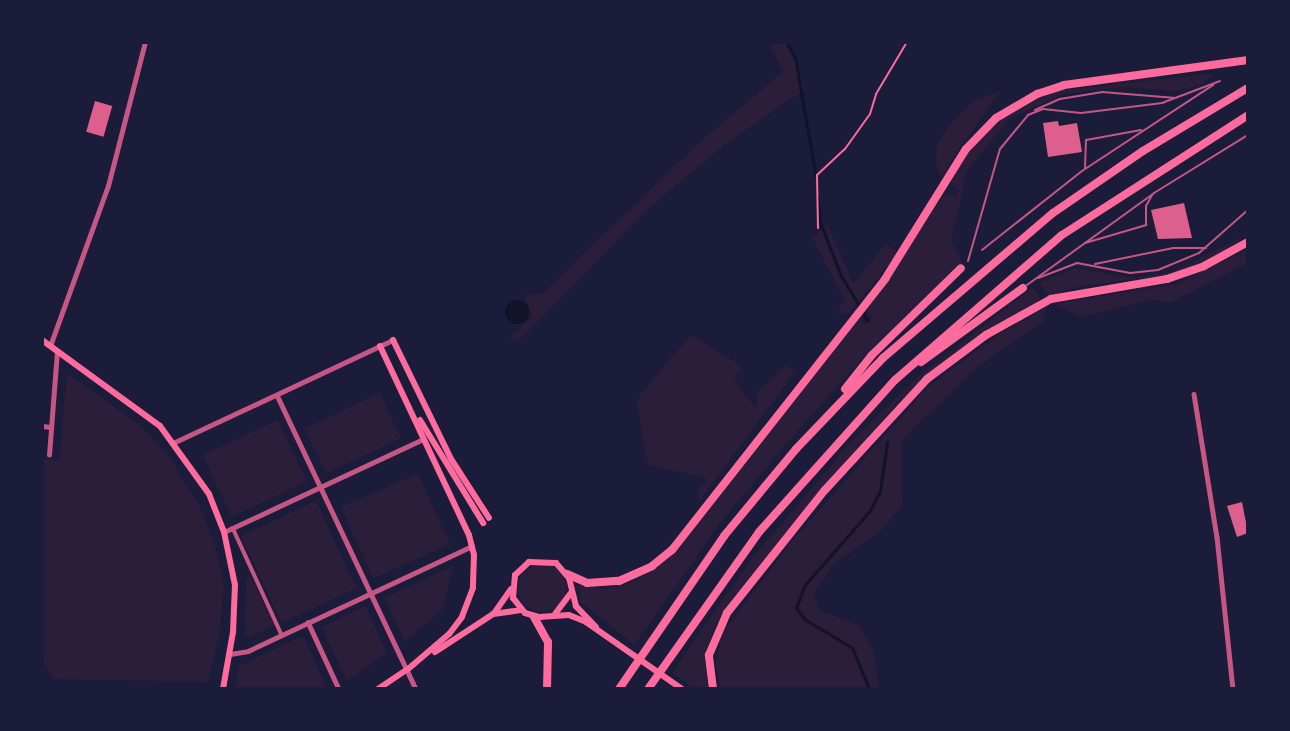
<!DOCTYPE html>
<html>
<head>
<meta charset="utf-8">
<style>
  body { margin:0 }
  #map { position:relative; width:1290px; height:731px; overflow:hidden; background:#1b1b3a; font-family:"Archivo Narrow",sans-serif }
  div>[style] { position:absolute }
  .green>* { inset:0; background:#2a1e3b; transform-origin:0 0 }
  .round { border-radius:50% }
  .water>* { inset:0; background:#12122b }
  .stream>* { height:2.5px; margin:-1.25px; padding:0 1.25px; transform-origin:1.25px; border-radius:1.25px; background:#12122b }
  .building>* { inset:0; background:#dd5f8e; transform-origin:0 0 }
  .path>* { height:2px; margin:-1px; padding:0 1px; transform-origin:1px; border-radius:1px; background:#ff6b9d }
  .service>* { height:2px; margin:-1px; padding:0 1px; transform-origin:1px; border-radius:1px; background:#c65784 }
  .pedestrian>* { height:3.5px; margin:-1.75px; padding:0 1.75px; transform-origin:1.75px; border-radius:1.75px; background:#c65784 }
  .minor>* { height:4.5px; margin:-2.25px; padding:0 2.25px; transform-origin:2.25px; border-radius:2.25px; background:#c65784 }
  .tertiary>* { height:5px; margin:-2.5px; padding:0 2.5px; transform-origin:2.5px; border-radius:2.5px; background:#c65784 }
  .secondary>* { height:6px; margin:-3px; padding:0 3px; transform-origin:3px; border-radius:3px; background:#ff6b9d }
  .motorway>* { height:8px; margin:-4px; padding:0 4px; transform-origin:4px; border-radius:4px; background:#ff6b9d }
  span { translate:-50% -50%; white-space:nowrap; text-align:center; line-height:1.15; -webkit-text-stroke:6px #1b1b3a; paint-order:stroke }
  .frame { position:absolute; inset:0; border:44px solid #1b1b3a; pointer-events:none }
</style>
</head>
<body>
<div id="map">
  <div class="green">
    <i style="clip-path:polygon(768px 42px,788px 42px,805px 89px,728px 142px,650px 207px,518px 341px,510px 337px,532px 317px,525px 295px,542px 294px,703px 139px,783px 72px)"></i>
    <i style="clip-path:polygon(1215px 73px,1202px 84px,1177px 91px,1121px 87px,1063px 94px,1009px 119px,967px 171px,951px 241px,963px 262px,868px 352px,801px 427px,723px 519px,634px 645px,581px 602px,578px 585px,604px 589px,621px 586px,650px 573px,679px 548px,849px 332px,860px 319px,865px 325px,872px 318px,867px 309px,946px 192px,955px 198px,958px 191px,950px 183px,957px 168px,979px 137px,1002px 118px,1057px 91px)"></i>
    <i style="clip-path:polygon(1002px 90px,960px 147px,941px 178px,936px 162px,937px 144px,952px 121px,974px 101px)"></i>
    <i style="clip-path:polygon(828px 225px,853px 283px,886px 244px,898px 253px,849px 313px,837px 314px,844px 299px,812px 237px)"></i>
    <i style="clip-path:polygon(1248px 234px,1217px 256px,1173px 274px,1076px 287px,1049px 297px,1039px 283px,1075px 268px,1132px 278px,1172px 272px)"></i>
    <i style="clip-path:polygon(1248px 249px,1248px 263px,1169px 303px,1156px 299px,1080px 317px,1054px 304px,1176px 284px)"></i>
    <i style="clip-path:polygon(1033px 287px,1041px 300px,989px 330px,897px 403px,758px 567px,714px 628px,705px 660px,709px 689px,695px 689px,672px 673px,749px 562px,851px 442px,919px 376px)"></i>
    <i style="clip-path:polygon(1045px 308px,1043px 322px,980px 365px,901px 441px,902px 505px,881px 531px,834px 564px,814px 593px,819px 610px,860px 626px,873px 650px,879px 689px,721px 689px,715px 662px,724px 631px,792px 541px,928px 387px,1001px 333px)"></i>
    <i style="clip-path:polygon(691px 335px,742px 366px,734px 378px,755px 408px,758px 392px,786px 365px,795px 372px,700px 500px,698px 491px,707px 478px,648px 465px,637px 404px,642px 392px)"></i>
    <i style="clip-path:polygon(67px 373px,138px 424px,168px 455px,199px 505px,214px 542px,224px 584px,220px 631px,208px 682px,53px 679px,42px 658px,42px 458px,59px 460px)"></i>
    <i style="left:380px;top:393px;width:50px;height:83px;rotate:65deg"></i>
    <i style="left:278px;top:420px;width:68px;height:83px;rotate:65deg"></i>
    <i style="left:418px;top:473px;width:78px;height:84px;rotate:66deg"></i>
    <i style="left:316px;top:501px;width:96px;height:83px;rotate:65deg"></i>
    <i class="round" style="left:518px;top:564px;width:48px;height:48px"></i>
    <i style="clip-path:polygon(453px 566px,442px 610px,405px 642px,384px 598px)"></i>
    <i style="clip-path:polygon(250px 575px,274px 626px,249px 638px,245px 636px,246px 581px)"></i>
    <i style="clip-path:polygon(365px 606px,387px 653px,347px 681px,321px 627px)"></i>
    <i style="clip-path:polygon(303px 636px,328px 689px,234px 689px,239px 666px)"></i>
  </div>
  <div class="water">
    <i class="round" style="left:505px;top:300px;width:24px;height:24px"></i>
  </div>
  <div class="stream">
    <i style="left:787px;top:42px;width:20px;rotate:63deg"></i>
    <i style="left:796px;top:60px;width:118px;rotate:80.2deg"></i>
    <i style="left:818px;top:196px;width:25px;rotate:85deg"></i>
    <i style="left:820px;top:221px;width:58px;rotate:68.7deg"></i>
    <i style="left:841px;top:275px;width:37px;rotate:59deg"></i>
    <i style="left:863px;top:312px;width:10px;rotate:61deg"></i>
    <i style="left:869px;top:689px;width:44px;rotate:-112.5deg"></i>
    <i style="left:852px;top:648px;width:55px;rotate:-149.2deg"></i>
    <i style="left:805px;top:620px;width:15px;rotate:-127deg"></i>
    <i style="left:796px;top:608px;width:25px;rotate:-69deg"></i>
    <i style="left:805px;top:585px;width:97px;rotate:-48.8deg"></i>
    <i style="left:869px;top:512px;width:24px;rotate:-62deg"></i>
    <i style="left:880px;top:491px;width:49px;rotate:-81.7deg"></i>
  </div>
  <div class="building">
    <i style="left:95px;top:101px;width:18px;height:32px;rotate:16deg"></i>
    <i style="clip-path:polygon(1058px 121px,1059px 126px,1077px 123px,1082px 152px,1048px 157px,1043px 123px)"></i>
    <i style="clip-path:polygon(1184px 203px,1192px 238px,1158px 239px,1151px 210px)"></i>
    <i style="clip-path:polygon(1242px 502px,1248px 533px,1237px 537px,1227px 506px)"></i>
  </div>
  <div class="path">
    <i style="left:818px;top:228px;width:53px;rotate:-91.1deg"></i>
    <i style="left:817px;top:175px;width:38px;rotate:-43deg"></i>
    <i style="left:845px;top:149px;width:43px;rotate:-54.5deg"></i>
    <i style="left:870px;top:114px;width:21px;rotate:-73deg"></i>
    <i style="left:876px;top:94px;width:61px;rotate:-59.2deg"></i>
  </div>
  <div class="service">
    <i style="left:1035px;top:110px;width:27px;rotate:-24deg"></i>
    <i style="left:1060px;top:99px;width:43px;rotate:-9.5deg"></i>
    <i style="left:1102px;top:92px;width:74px;rotate:4.6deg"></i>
    <i style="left:1085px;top:168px;width:28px;rotate:-88deg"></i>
    <i style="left:1086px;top:140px;width:56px;rotate:-10.3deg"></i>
    <i style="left:1085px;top:243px;width:64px;rotate:-16.4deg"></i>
    <i style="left:1146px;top:225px;width:19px;rotate:-90deg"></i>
    <i style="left:1146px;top:206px;width:13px;rotate:-61deg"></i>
    <i style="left:982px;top:250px;width:127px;rotate:-38.3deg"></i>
    <i style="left:1082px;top:171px;width:157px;rotate:-33.3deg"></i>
    <i style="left:968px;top:261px;width:116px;rotate:-74.1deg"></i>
    <i style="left:1000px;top:149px;width:44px;rotate:-50.5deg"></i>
    <i style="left:1028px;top:115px;width:16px;rotate:-22deg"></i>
    <i style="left:1043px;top:109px;width:38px;rotate:6deg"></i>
    <i style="left:1081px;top:113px;width:82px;rotate:-7deg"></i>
    <i style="left:1162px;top:103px;width:62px;rotate:-20.8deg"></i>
    <i style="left:1095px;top:264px;width:80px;rotate:-11.6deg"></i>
    <i style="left:1173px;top:248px;width:33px"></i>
    <i style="left:1038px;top:278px;width:42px;rotate:-21deg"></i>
    <i style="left:1077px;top:263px;width:54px;rotate:10.7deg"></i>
    <i style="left:1130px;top:273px;width:28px;rotate:-6deg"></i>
    <i style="left:1158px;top:270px;width:44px;rotate:-22.5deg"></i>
    <i style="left:1199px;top:253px;width:65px;rotate:-41.3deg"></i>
    <i style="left:1027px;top:285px;width:157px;rotate:-35.9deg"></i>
    <i style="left:1154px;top:193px;width:110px;rotate:-31.7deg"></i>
  </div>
  <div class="pedestrian">
    <i style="left:233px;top:528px;width:118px;rotate:65.4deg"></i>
  </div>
  <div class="minor">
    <i style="left:50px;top:346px;width:170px;rotate:-70.1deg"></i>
    <i style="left:108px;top:186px;width:149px;rotate:-75.6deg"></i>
    <i style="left:1194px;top:394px;width:145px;rotate:80.9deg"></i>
    <i style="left:1217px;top:537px;width:153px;rotate:84deg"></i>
    <i style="left:277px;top:395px;width:325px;rotate:64.7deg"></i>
    <i style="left:175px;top:442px;width:241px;rotate:-25.1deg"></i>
    <i style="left:49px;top:455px;width:104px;rotate:-85.6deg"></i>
    <i style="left:224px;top:532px;width:220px;rotate:-25deg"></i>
    <i style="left:308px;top:622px;width:74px;rotate:65.2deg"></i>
    <i style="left:230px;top:654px;width:18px;rotate:-9deg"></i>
    <i style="left:248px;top:651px;width:247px;rotate:-25.1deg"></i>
  </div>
  <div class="tertiary">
    <i style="left:42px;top:426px;width:9px;rotate:6deg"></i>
  </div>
  <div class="secondary">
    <i style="left:42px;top:340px;width:146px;rotate:36.1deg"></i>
    <i style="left:160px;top:426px;width:84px;rotate:54.2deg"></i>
    <i style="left:209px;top:494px;width:41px;rotate:68.5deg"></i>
    <i style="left:224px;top:532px;width:54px;rotate:78.3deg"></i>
    <i style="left:235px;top:585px;width:47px;rotate:92.4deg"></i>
    <i style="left:233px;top:632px;width:58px;rotate:100deg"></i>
    <i style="left:393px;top:340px;width:132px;rotate:64deg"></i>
    <i style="left:451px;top:459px;width:70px;rotate:57.2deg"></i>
    <i style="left:380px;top:346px;width:209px;rotate:64.8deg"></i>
    <i style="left:469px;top:535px;width:21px;rotate:76deg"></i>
    <i style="left:474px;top:555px;width:33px;rotate:92deg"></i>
    <i style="left:473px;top:588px;width:31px;rotate:111deg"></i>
    <i style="left:462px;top:617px;width:21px;rotate:127deg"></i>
    <i style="left:449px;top:634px;width:55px;rotate:139.4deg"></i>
    <i style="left:420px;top:420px;width:121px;rotate:58.5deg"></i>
    <i style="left:495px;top:612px;width:28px;rotate:-55deg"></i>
    <i style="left:555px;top:614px;width:26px;rotate:-53deg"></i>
    <i style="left:596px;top:627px;width:29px;rotate:-134deg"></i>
    <i style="left:576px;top:606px;width:29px;rotate:-104deg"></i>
    <i style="left:569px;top:578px;width:20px;rotate:-131deg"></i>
    <i style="left:556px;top:563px;width:27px;rotate:-178deg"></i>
    <i style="left:529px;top:562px;width:19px;rotate:137deg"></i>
    <i style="left:515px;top:575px;width:23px;rotate:95deg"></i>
    <i style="left:513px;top:598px;width:19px;rotate:51deg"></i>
    <i style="left:525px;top:613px;width:15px;rotate:16deg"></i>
    <i style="left:539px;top:617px;width:30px;rotate:-4deg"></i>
    <i style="left:569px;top:615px;width:18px;rotate:22deg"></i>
    <i style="left:586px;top:622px;width:117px;rotate:34.9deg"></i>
    <i style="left:435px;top:652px;width:69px;rotate:-33.2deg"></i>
    <i style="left:493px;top:614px;width:28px;rotate:-8deg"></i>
    <i style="left:378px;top:689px;width:36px;rotate:-34deg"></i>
  </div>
  <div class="motorway">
    <i style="left:921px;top:362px;width:126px;rotate:-36deg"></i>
    <i style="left:845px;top:389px;width:43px;rotate:-51.5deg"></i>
    <i style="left:872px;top:355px;width:124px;rotate:-44.3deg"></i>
    <i style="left:567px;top:574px;width:22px;rotate:24deg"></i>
    <i style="left:587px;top:583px;width:32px;rotate:-4deg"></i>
    <i style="left:619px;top:581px;width:36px;rotate:-24deg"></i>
    <i style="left:652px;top:566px;width:26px;rotate:-39deg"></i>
    <i style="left:672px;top:550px;width:345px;rotate:-51.8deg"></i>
    <i style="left:885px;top:279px;width:153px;rotate:-58.1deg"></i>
    <i style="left:966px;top:149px;width:43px;rotate:-45.9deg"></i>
    <i style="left:996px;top:118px;width:48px;rotate:-30.3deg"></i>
    <i style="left:1037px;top:94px;width:28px;rotate:-18deg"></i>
    <i style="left:1064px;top:85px;width:186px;rotate:-7.7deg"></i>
    <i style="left:534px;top:617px;width:29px;rotate:61deg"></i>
    <i style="left:548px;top:642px;width:47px;rotate:91.2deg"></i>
    <i style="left:619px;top:689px;width:186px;rotate:-55.5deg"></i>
    <i style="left:724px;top:536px;width:113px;rotate:-50.4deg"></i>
    <i style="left:796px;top:449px;width:126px;rotate:-46.3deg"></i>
    <i style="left:883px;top:358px;width:223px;rotate:-40.5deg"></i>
    <i style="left:1053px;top:213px;width:109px;rotate:-34.6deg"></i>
    <i style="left:1143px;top:151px;width:122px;rotate:-31deg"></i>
    <i style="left:648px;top:689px;width:192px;rotate:-54.7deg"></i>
    <i style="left:759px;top:532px;width:204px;rotate:-48.2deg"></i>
    <i style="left:895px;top:380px;width:221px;rotate:-41deg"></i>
    <i style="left:1062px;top:235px;width:221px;rotate:-32.8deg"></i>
    <i style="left:713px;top:689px;width:34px;rotate:-97deg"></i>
    <i style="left:709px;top:655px;width:46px;rotate:-66.8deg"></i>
    <i style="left:727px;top:613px;width:157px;rotate:-51.5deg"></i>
    <i style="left:825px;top:490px;width:151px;rotate:-47.4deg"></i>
    <i style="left:927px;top:379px;width:74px;rotate:-36.7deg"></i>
    <i style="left:986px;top:335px;width:74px;rotate:-29deg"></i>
    <i style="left:1051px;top:299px;width:118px;rotate:-9.8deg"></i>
    <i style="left:1167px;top:279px;width:39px;rotate:-19deg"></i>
    <i style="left:1204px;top:266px;width:50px;rotate:-28.6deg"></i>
  </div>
  <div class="frame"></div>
</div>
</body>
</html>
